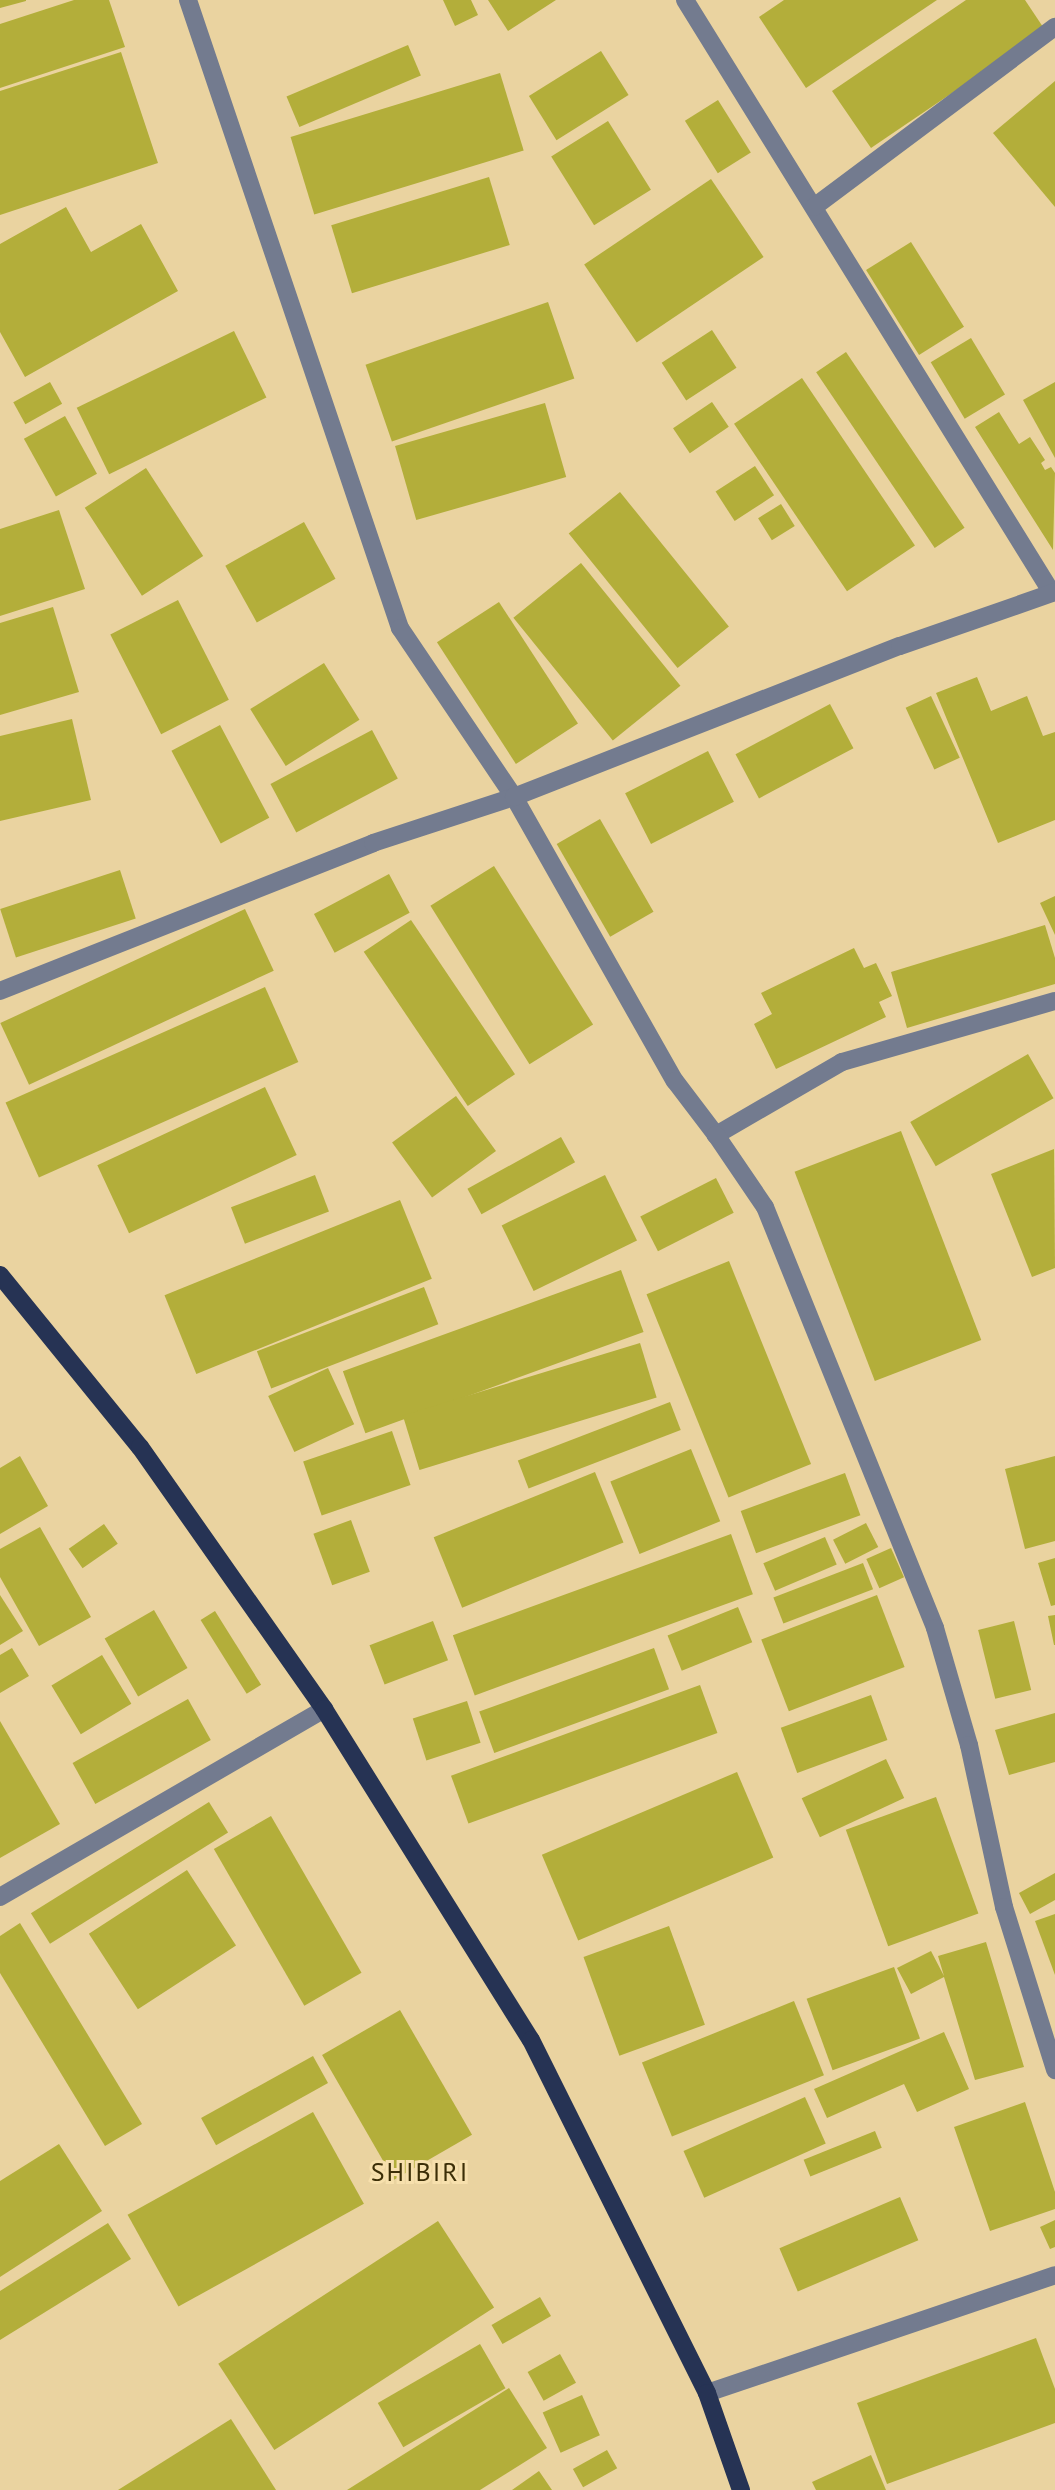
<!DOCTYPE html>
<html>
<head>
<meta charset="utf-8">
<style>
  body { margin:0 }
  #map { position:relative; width:1055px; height:2490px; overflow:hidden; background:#ead3a0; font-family:"PT Sans",sans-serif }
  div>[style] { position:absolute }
  .building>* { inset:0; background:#b3ae3a; transform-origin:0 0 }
  .minor>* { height:18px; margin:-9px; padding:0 9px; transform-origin:9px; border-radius:9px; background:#737b8f }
  .major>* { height:18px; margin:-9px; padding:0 9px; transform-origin:9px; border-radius:9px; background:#263354 }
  span { translate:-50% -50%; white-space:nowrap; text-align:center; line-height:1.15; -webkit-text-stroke:6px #f7e0ad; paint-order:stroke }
  .neighbourhood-label { font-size:26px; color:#3c2e07; letter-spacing:2px }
</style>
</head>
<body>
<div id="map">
  <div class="building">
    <i style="clip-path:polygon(0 0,26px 0,26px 1px,0 8px)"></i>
    <i style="clip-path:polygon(74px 0,109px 0,125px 47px,0 88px,0 24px)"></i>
    <i style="clip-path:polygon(443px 0,471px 0,478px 15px,455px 26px)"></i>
    <i style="clip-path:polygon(488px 0,556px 0,508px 31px)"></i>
    <i style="clip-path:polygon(784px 0,937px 0,806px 88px,759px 17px)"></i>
    <i style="clip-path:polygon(966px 0,1025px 0,1045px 30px,871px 148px,832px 91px)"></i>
    <i style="left:408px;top:45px;width:33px;height:132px;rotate:67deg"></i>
    <i style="left:601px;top:51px;width:52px;height:85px;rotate:58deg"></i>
    <i style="clip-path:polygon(121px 52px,158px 163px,0 215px,0 91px)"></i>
    <i style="left:500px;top:73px;width:81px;height:219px;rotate:73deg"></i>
    <i style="clip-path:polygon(1055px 81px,1055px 207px,993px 133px)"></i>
    <i style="left:718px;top:100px;width:62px;height:39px;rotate:58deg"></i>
    <i style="left:608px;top:121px;width:81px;height:67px;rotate:58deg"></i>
    <i style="left:489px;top:177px;width:71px;height:165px;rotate:73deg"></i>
    <i style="left:711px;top:179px;width:94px;height:153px;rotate:56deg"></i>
    <i style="clip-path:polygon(66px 207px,91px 252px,141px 224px,178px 291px,25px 377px,0 332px,0 244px)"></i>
    <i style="left:911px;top:242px;width:100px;height:53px;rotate:58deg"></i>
    <i style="left:548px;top:302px;width:81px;height:193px;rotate:71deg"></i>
    <i style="left:712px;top:330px;width:45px;height:60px;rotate:57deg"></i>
    <i style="left:234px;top:331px;width:74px;height:175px;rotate:64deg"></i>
    <i style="left:971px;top:338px;width:66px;height:47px;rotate:59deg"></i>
    <i style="left:846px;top:352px;width:212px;height:36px;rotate:56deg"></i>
    <i style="left:802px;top:378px;width:202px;height:82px;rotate:56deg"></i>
    <i style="left:50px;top:382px;width:25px;height:42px;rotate:61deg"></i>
    <i style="clip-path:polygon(1055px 382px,1055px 458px,1023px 400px)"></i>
    <i style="left:712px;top:402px;width:30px;height:47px;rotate:56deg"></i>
    <i style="left:545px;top:403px;width:77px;height:156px;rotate:74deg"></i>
    <i style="clip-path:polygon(999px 412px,1019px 444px,1030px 437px,1045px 460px,1041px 463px,1045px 470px,1051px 467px,1055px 473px,1053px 550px,975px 427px)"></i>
    <i style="left:65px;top:416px;width:66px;height:47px;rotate:61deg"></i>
    <i style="left:755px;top:466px;width:35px;height:47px;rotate:57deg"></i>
    <i style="left:146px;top:468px;width:105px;height:73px;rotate:57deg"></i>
    <i style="left:620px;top:492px;width:173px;height:66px;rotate:51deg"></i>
    <i style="left:781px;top:504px;width:26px;height:27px;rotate:58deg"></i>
    <i style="clip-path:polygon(59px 510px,85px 589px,0 616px,0 529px)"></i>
    <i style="left:304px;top:522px;width:65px;height:90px;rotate:61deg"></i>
    <i style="left:581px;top:563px;width:158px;height:87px;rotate:51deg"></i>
    <i style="left:178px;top:600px;width:112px;height:76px;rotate:63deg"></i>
    <i style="left:499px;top:602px;width:145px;height:74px;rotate:57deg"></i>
    <i style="clip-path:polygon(53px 607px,79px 692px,0 715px,0 623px)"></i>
    <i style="left:324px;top:663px;width:67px;height:87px;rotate:58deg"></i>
    <i style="clip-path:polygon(977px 677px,991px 711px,1027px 696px,1043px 736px,1055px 732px,1055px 820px,998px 843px,936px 693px)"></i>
    <i style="left:931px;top:696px;width:68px;height:28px;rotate:65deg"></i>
    <i style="left:830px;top:704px;width:50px;height:107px;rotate:62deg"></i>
    <i style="clip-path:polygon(72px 719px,91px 800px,0 821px,0 736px)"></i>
    <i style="left:220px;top:725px;width:105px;height:55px;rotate:62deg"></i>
    <i style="left:372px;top:730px;width:55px;height:115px;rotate:62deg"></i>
    <i style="left:708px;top:751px;width:57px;height:93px;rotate:63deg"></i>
    <i style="left:600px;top:819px;width:107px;height:50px;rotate:60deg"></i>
    <i style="left:494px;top:866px;width:187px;height:75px;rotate:58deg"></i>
    <i style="left:120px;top:870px;width:51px;height:126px;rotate:72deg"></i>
    <i style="left:389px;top:874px;width:44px;height:85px;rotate:62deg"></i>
    <i style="clip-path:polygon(1055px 896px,1055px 935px,1040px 903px)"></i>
    <i style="left:245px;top:909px;width:68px;height:270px;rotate:65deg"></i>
    <i style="left:411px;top:920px;width:186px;height:57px;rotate:56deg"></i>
    <i style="clip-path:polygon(1045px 925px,1055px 958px,1055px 984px,907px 1028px,891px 972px)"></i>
    <i style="clip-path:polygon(854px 948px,864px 968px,876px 963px,892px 996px,879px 1002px,886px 1017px,776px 1069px,754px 1024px,772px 1014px,761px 993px)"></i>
    <i style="left:265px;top:987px;width:82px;height:284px;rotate:66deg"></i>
    <i style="left:1028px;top:1054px;width:51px;height:136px;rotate:60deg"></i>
    <i style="left:265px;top:1087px;width:75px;height:185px;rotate:65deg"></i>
    <i style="left:456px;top:1096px;width:68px;height:79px;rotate:54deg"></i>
    <i style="left:901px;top:1131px;width:224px;height:114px;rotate:69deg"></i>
    <i style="left:561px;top:1137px;width:29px;height:107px;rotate:61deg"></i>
    <i style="clip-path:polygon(1054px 1149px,1055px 1268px,1032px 1277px,991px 1174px)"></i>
    <i style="left:315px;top:1175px;width:39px;height:90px;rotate:69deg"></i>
    <i style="left:605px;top:1175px;width:73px;height:115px;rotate:64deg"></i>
    <i style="left:716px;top:1178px;width:39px;height:85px;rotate:63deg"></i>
    <i style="left:400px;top:1200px;width:85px;height:254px;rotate:68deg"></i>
    <i style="left:729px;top:1261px;width:219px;height:89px;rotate:68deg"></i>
    <i style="left:621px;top:1270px;width:66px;height:296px;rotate:70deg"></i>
    <i style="left:424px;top:1287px;width:40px;height:179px;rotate:69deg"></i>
    <i style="left:640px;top:1343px;width:57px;height:248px;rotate:73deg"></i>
    <i style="left:328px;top:1368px;width:62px;height:66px;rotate:65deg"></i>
    <i style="left:670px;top:1402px;width:30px;height:163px;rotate:69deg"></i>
    <i style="left:392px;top:1431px;width:57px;height:94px;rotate:71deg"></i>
    <i style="left:691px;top:1449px;width:78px;height:87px;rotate:68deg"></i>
    <i style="clip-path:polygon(20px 1456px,48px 1506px,0 1534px,0 1468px)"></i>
    <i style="clip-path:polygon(1055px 1456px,1055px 1541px,1025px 1549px,1005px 1469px)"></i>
    <i style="left:595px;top:1472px;width:76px;height:174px;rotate:68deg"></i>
    <i style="left:845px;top:1473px;width:45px;height:111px;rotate:70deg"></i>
    <i style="left:351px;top:1520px;width:55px;height:40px;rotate:70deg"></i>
    <i style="left:866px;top:1523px;width:27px;height:37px;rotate:63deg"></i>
    <i style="left:104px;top:1524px;width:24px;height:43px;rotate:55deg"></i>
    <i style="clip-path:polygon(40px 1527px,91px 1617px,39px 1646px,0 1577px,0 1549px)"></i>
    <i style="left:731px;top:1534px;width:64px;height:296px;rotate:70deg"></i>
    <i style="left:825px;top:1537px;width:30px;height:67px;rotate:67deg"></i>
    <i style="left:891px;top:1548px;width:32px;height:27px;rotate:66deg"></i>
    <i style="clip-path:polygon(1055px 1558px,1055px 1605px,1051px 1606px,1038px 1563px)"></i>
    <i style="left:863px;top:1563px;width:28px;height:96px;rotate:69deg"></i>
    <i style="clip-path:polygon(0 1595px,23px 1631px,0 1645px)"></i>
    <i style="left:877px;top:1595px;width:77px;height:124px;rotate:69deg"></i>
    <i style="left:738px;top:1607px;width:38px;height:76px;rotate:68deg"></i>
    <i style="left:154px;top:1610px;width:67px;height:57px;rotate:60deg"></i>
    <i style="left:215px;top:1611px;width:87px;height:17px;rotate:58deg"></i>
    <i style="clip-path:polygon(1055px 1615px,1055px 1645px,1054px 1645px,1048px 1616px)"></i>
    <i style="left:433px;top:1621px;width:42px;height:68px;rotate:69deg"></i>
    <i style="left:1014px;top:1621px;width:71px;height:37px;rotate:76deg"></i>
    <i style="clip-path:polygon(12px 1648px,29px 1676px,0 1693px,0 1655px)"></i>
    <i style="left:654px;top:1648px;width:44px;height:186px;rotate:70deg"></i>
    <i style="left:102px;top:1655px;width:57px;height:59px;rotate:59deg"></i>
    <i style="left:700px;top:1685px;width:51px;height:265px;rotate:70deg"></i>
    <i style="left:871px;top:1695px;width:48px;height:96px;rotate:70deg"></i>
    <i style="left:188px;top:1699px;width:47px;height:132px;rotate:61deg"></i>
    <i style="left:467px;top:1701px;width:44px;height:57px;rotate:72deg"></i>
    <i style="clip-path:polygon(1055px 1713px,1055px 1762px,1009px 1775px,995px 1730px)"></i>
    <i style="clip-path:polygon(0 1721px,60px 1824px,0 1858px)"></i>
    <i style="left:886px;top:1759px;width:43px;height:93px;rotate:65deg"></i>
    <i style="left:737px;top:1772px;width:93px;height:212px;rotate:67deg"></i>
    <i style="left:936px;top:1797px;width:124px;height:96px;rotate:70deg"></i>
    <i style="left:209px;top:1802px;width:36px;height:210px;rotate:58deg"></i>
    <i style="left:271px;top:1816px;width:181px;height:66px;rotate:60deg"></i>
    <i style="left:187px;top:1870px;width:90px;height:117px;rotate:57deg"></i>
    <i style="clip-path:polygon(1055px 1873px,1055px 1900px,1030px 1914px,1019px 1893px)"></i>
    <i style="clip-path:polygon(1055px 1914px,1055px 1975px,1035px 1921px)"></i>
    <i style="clip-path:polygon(20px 1923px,142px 2124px,105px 2146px,0 1973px,0 1936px)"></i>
    <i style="left:669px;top:1926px;width:105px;height:91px;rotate:70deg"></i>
    <i style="clip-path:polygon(986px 1942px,1024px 2067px,975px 2080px,944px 1977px,911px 1994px,897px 1968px,931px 1951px,944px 1976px,938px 1956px)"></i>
    <i style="left:894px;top:1967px;width:76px;height:93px;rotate:70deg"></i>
    <i style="left:794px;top:2001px;width:80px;height:164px;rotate:68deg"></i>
    <i style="left:400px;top:2010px;width:144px;height:90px;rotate:60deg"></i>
    <i style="clip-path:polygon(944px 2032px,969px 2089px,917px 2112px,904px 2084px,827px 2118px,814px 2089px)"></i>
    <i style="left:313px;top:2056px;width:31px;height:128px;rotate:61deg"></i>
    <i style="left:805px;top:2097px;width:51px;height:133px;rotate:66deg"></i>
    <i style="clip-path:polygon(1025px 2102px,1055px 2192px,1055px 2209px,990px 2231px,954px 2127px)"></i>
    <i style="left:313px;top:2112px;width:105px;height:212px;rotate:61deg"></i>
    <i style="left:875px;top:2131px;width:18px;height:77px;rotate:68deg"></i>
    <i style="clip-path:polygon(59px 2144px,102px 2211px,0 2277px,0 2181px)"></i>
    <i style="left:900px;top:2197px;width:47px;height:131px;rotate:67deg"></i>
    <i style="clip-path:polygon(1055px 2220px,1055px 2247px,1050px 2249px,1040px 2227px)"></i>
    <i style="left:438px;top:2221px;width:103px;height:262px;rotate:57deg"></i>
    <i style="clip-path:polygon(108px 2223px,131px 2259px,0 2340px,0 2291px)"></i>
    <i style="left:540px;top:2297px;width:22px;height:56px;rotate:60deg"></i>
    <i style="clip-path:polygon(1036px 2338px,1055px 2389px,1055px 2423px,887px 2484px,857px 2403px)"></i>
    <i style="left:480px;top:2344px;width:51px;height:118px;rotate:60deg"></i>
    <i style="left:560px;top:2354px;width:33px;height:37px;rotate:61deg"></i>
    <i style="clip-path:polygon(509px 2388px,547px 2448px,480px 2490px,347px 2490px)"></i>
    <i style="left:582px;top:2395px;width:44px;height:43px;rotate:66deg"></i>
    <i style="clip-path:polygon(231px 2419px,276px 2490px,118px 2490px)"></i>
    <i style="left:607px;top:2450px;width:21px;height:39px;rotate:61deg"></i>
    <i style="clip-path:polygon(871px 2455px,886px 2490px,816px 2490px,812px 2482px)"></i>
    <i style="clip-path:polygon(539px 2471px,552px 2490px,512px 2490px)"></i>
  </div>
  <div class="minor">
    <i style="left:188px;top:0;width:663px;rotate:71.35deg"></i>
    <i style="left:400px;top:628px;width:204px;rotate:56deg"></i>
    <i style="left:514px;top:797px;width:326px;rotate:60.5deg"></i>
    <i style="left:675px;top:1081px;width:68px;rotate:52.8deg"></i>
    <i style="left:685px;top:0;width:697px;rotate:58.25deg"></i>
    <i style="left:814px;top:207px;width:301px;rotate:-36.8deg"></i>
    <i style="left:0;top:991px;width:401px;rotate:-21.6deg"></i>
    <i style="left:373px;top:843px;width:148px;rotate:-18.1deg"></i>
    <i style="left:514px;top:797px;width:414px;rotate:-21.4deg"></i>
    <i style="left:900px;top:646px;width:164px;rotate:-19.2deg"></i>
    <i style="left:1055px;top:1001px;width:222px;rotate:164deg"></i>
    <i style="left:842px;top:1062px;width:146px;rotate:149.9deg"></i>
    <i style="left:716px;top:1135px;width:87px;rotate:55.8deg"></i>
    <i style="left:765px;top:1207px;width:454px;rotate:68deg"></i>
    <i style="left:935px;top:1628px;width:122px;rotate:73.8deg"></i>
    <i style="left:969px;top:1745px;width:166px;rotate:77.8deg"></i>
    <i style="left:1004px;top:1907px;width:171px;rotate:72.6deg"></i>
    <i style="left:0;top:1897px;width:375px;rotate:-30.1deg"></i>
    <i style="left:707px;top:2393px;width:367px;rotate:-18.7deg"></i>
  </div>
  <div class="major">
    <i style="left:0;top:1275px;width:222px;rotate:50.9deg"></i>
    <i style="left:140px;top:1447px;width:320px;rotate:54.9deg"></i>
    <i style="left:324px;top:1709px;width:390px;rotate:58deg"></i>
    <i style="left:531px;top:2040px;width:394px;rotate:63.5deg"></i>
    <i style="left:707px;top:2393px;width:103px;rotate:70.7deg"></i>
  </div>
  <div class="neighbourhood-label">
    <span style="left:420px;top:2172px">SHIBIRI</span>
  </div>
</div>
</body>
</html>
